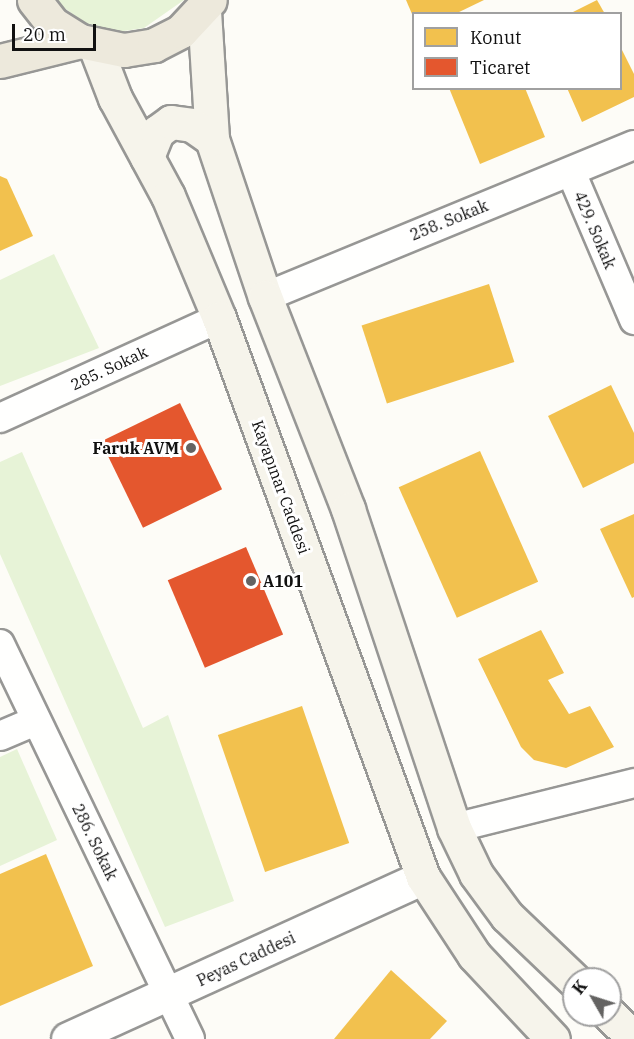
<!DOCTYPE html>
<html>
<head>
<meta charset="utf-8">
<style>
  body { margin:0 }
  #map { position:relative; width:634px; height:1039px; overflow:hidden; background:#fdfcf7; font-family:"IBM Plex Serif",serif }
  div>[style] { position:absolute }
  .green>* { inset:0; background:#e7f3d7 }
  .homes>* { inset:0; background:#f2c14e; transform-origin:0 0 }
  .shops>* { inset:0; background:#e4572e; transform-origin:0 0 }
  .roads { filter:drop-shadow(2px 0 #979795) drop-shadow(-2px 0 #979795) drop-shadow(0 2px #979795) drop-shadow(0 -2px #979795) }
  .minor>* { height:28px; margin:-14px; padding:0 14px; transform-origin:14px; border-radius:14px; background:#fffffe }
  .tertiary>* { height:33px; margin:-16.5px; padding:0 16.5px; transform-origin:16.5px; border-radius:16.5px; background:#fffffe }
  .secondary>* { height:33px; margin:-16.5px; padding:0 16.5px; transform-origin:16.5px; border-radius:16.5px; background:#f6f4eb }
  .primary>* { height:33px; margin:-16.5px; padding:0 16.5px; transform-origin:16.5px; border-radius:16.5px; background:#ede9dc }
  .dots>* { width:16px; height:16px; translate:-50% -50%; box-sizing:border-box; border:3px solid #fff; border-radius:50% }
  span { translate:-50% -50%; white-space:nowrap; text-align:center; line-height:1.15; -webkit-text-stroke:6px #fff; paint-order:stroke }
  .street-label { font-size:16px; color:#111 }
  .poi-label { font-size:16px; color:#111; font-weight:700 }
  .right { translate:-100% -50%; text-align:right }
  .left { translate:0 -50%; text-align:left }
  .legend { position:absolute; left:412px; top:12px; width:210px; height:78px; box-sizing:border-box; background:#fff; border:2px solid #a0a0a0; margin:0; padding:8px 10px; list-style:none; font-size:18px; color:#111 }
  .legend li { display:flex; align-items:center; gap:12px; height:30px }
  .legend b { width:30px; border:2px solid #a0a0a0 }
  .north { position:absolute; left:562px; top:967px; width:60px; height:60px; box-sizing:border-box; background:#fff; border:2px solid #a0a0a0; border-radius:50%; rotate:309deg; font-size:16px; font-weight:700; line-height:24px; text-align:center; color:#111 }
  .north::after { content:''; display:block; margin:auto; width:21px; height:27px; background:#646362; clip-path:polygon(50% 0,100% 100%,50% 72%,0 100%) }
  .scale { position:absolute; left:12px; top:24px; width:84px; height:27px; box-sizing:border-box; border:3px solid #111; border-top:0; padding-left:8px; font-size:18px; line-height:21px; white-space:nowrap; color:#111; -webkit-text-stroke:4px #fff; paint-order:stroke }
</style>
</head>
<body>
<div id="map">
  <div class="green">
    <i style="clip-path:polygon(53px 0,184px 0,144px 28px,117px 32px,91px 27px)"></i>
    <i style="clip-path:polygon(54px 254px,99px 348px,0 386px,0 280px)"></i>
    <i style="clip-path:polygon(22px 452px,143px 728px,168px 715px,234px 901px,165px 927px,0 554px,0 462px)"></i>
    <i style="clip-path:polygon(17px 749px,57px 840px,0 866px,0 757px)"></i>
  </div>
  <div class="homes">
    <i style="clip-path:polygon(406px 0,484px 0,455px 14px,412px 14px)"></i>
    <i style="clip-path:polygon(597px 0,605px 14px,569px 14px)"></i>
    <i style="clip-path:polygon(620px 46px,634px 74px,634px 97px,582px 122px,567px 88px,620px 88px)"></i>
    <i style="clip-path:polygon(449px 88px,525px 88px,545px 137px,480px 164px)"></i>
    <i style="clip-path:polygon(0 176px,7px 179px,33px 236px,0 251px)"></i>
    <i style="left:489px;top:284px;width:82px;height:134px;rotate:72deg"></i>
    <i style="clip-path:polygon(611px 385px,634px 433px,634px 463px,583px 488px,548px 416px)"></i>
    <i style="left:480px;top:451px;width:143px;height:89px;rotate:66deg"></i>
    <i style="clip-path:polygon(634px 514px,634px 597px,632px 598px,600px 529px)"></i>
    <i style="clip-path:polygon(541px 630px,564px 673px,548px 680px,569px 714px,590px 706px,614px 747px,566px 768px,534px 760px,521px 747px,478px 659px)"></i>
    <i style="left:302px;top:706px;width:145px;height:89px;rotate:71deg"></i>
    <i style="clip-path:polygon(46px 854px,93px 966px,0 1006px,0 874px)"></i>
    <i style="clip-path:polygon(391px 970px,447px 1021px,430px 1039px,334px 1039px)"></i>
  </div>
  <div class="shops">
    <i style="left:180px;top:403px;width:96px;height:88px;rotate:64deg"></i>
    <i style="left:246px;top:547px;width:95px;height:85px;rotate:67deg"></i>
  </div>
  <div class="roads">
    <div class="minor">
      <i style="left:571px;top:172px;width:161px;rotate:66.9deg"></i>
      <i style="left:265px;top:297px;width:399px;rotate:-22.4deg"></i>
      <i style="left:0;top:418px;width:241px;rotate:-24.5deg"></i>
      <i style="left:0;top:644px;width:438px;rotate:64.3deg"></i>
      <i style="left:0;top:736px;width:39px;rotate:-23deg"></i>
      <i style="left:454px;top:828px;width:186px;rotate:-14deg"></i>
    </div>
    <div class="tertiary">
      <i style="left:68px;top:1039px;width:390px;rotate:-24.5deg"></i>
    </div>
    <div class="secondary">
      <i style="left:204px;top:11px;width:128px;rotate:86.4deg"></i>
      <i style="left:212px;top:139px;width:167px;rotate:71.5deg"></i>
      <i style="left:265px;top:297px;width:228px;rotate:68.6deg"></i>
      <i style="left:348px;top:509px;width:336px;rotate:71.6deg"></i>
      <i style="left:454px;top:828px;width:51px;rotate:64.4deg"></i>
      <i style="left:476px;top:874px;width:52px;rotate:53.6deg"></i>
      <i style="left:507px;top:916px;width:93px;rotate:43.7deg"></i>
      <i style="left:95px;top:46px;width:56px;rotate:69deg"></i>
      <i style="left:115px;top:98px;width:111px;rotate:61.6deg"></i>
      <i style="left:168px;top:196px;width:132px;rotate:67.3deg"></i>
      <i style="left:219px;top:318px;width:595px;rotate:69.95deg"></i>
      <i style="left:423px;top:877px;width:93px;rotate:56.8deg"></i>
      <i style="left:474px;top:955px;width:115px;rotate:46.8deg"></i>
      <i style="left:147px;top:157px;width:27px;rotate:-68deg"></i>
      <i style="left:157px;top:132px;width:17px;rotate:-36deg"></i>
      <i style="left:171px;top:122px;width:21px;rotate:8deg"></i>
      <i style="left:192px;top:125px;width:24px;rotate:35deg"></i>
      <i style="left:610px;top:1015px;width:33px;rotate:44deg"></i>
    </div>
    <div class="primary">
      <i style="left:34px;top:0;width:31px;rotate:52deg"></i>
      <i style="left:53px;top:24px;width:32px;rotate:32deg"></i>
      <i style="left:80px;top:41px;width:45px;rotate:11.6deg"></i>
      <i style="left:124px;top:50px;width:30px;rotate:-9deg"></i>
      <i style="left:154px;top:45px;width:30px;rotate:-27deg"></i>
      <i style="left:181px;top:31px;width:42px;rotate:-46.9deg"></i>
      <i style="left:0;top:61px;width:82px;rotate:-14deg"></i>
    </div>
  </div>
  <div class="dots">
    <i style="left:191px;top:448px;background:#646362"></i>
    <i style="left:251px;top:581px;background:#646362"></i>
  </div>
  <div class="street-label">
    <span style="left:449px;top:220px;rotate:-22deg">258. Sokak</span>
    <span style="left:595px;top:230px;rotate:67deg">429. Sokak</span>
    <span style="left:109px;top:368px;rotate:-25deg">285. Sokak</span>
    <span style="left:281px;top:487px;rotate:70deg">Kayapınar Caddesi</span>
    <span style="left:95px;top:842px;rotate:64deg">286. Sokak</span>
    <span style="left:246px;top:959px;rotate:-25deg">Peyas Caddesi</span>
  </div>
  <div class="poi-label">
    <span class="right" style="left:179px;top:448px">Faruk AVM</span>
    <span class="left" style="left:263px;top:581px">A101</span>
  </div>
  <ul class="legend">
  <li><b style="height:16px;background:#f2c14e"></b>Konut</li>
  <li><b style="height:16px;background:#e4572e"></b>Ticaret</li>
  </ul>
  <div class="north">K</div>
  <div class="scale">20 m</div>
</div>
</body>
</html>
